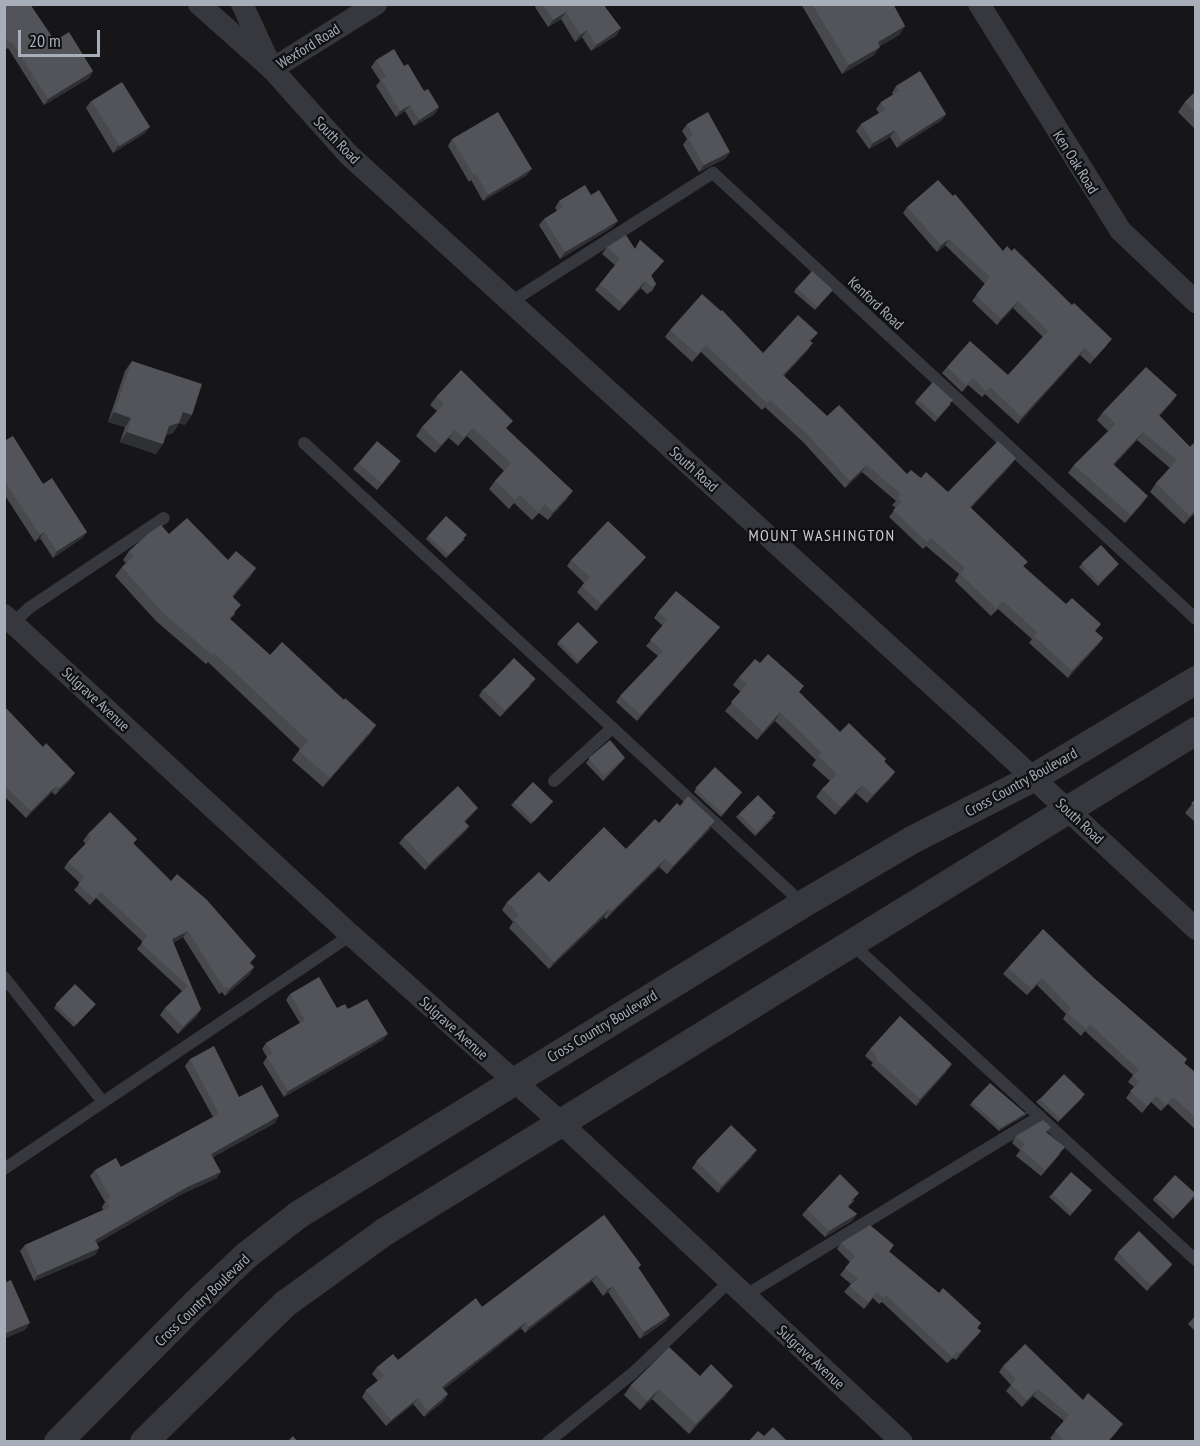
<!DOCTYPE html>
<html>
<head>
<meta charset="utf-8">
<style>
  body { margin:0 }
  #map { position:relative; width:1200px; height:1446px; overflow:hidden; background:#161618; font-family:"PT Sans Narrow",sans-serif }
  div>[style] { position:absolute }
  .service>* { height:12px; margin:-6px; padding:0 6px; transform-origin:6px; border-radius:6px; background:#36383d }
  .minor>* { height:22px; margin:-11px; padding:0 11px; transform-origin:11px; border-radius:11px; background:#36383d }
  .tertiary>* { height:28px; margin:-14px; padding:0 14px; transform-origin:14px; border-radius:14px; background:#36383d }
  .wall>* { inset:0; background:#47494d }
  .shaded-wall>* { inset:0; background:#2f3033 }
  .building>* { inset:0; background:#525459; transform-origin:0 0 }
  span { translate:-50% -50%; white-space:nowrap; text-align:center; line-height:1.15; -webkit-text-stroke:4.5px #111113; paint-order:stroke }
  .street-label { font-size:15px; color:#a7aeb9 }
  .neighbourhood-label { font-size:16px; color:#c8ccd5; letter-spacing:1.5px }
  .frame { position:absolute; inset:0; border:6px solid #a7aeb9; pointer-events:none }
  .scale { position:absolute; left:18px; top:30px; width:82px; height:27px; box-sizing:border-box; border:3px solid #a7aeb9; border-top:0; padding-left:8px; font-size:18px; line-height:21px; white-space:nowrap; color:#a7aeb9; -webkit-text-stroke:4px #111113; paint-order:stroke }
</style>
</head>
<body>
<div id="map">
  <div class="service">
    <i style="left:511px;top:302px;width:240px;rotate:-32.6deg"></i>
    <i style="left:713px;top:173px;width:657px;rotate:42.72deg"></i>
    <i style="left:304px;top:443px;width:679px;rotate:42.73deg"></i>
    <i style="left:13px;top:623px;width:22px;rotate:-43deg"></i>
    <i style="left:29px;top:608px;width:162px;rotate:-33.7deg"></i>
    <i style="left:554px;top:781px;width:79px;rotate:-42.4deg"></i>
    <i style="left:852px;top:944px;width:467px;rotate:42.6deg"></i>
    <i style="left:4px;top:977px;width:159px;rotate:51.6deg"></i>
    <i style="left:4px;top:1169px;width:419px;rotate:-34deg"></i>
    <i style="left:746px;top:1295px;width:344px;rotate:-31.3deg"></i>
    <i style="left:548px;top:1442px;width:109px;rotate:-39.1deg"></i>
    <i style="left:633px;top:1373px;width:134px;rotate:-43.5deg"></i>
  </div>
  <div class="minor">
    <i style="left:199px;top:4px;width:98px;rotate:41.7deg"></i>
    <i style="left:272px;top:69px;width:115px;rotate:48.2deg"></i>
    <i style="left:349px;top:155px;width:849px;rotate:42.28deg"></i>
    <i style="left:977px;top:726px;width:299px;rotate:42.8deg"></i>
    <i style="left:242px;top:4px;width:72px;rotate:65.2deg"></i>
    <i style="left:272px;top:69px;width:123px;rotate:-32deg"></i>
    <i style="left:979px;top:4px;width:266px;rotate:58deg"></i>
    <i style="left:1120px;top:230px;width:105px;rotate:43.5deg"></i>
    <i style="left:4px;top:615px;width:472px;rotate:42.7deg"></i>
    <i style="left:351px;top:935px;width:280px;rotate:41.8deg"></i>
    <i style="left:560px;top:1122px;width:468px;rotate:43.1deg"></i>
  </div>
  <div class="tertiary">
    <i style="left:58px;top:1442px;width:196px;rotate:-45.2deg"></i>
    <i style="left:196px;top:1303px;width:70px;rotate:-43.3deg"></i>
    <i style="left:247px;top:1255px;width:65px;rotate:-38.1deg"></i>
    <i style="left:298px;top:1215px;width:593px;rotate:-31.63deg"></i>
    <i style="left:803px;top:904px;width:126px;rotate:-30.4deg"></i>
    <i style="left:912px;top:840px;width:136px;rotate:-27.1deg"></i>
    <i style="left:1033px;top:778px;width:190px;rotate:-31deg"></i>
    <i style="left:144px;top:1442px;width:197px;rotate:-44.4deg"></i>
    <i style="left:285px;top:1304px;width:125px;rotate:-35.9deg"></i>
    <i style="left:386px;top:1231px;width:952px;rotate:-31.69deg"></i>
  </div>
  <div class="wall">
    <i style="clip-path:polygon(4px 4px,55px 41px,93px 71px,89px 78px,44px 105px,8px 48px,5px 50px,4px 49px)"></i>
    <i style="clip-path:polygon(537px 4px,603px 4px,617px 35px,591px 51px,582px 37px,575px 42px,561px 19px,548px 27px,535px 7px)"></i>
    <i style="clip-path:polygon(801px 4px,893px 4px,905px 26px,899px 35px,880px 46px,874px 55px,842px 74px)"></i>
    <i style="clip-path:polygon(376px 60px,404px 66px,424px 91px,435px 114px,414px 126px,405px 111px,396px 117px,376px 86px,380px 81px,371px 67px)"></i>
    <i style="clip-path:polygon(896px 86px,946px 114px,942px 120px,897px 148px,890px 137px,869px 149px,856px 131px,861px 124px,879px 113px,876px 109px,881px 102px,893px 95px,892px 93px)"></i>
    <i style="clip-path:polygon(1196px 91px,1196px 130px,1178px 112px,1185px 102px)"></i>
    <i style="clip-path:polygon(91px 101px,145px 133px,113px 153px,86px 108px)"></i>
    <i style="clip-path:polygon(687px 124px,726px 158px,699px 172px,683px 145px,687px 139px,682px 131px)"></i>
    <i style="clip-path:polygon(452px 139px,527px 175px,483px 201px,471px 180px,469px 182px,448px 146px)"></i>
    <i style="clip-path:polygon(559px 201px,613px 227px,560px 259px,539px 225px,544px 219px,557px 211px,555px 208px)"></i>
    <i style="clip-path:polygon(907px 207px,1003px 251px,1107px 345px,1090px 364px,1080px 355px,1018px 424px,985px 394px,982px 397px,968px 385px,962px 392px,942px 373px,947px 367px,1008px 375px,1043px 337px,1013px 308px,997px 325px,972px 301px,985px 284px,945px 245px,937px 252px,903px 213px)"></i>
    <i style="clip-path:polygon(640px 240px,664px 261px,651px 276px,656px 284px,652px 291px,647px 294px,641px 288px,619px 311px,595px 290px,615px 265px,602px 254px,607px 247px,635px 249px)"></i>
    <i style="clip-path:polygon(796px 288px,833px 290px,815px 310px,794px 292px)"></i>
    <i style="clip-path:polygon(670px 330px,763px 353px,811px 342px,808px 350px,784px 376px,827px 416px,907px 474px,921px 478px,948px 492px,1016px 458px,1011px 465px,971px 508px,1024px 567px,1103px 638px,1098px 645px,1068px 678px,1029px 643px,1032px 639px,998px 609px,991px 616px,955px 581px,959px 574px,926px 546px,923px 549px,889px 517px,896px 508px,892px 505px,896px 501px,862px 472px,845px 488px,803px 442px,765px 407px,762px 410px,701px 352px,692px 362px,665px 337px)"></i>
    <i style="clip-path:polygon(132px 361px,185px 425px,179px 423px,173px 433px,166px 435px,156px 454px,120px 442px,125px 427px,108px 422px,125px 371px)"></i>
    <i style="clip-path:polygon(1177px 395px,1171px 403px,1159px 416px,1190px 447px,1196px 441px,1196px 512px,1184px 524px,1150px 492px,1156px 483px,1170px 468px,1137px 440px,1114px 465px,1142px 504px,1125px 523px,1068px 473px,1074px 465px,1108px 431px,1097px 420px,1103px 412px)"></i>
    <i style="clip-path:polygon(436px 397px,507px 429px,567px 499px,548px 520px,539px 513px,532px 520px,514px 503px,509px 509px,489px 489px,495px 481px,504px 471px,467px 436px,458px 446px,449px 438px,435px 453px,416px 436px,422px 427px,437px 411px,430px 405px)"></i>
    <i style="clip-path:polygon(917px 399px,951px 404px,935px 422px,915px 403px)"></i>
    <i style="clip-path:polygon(4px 441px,87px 532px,82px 538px,53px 558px,40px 538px,35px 542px,4px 494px)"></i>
    <i style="clip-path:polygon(358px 463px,396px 468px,377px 490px,353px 469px)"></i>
    <i style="clip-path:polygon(169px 534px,228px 560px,256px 568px,250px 577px,233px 597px,235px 614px,230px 619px,270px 655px,344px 700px,376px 725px,370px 734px,323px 787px,292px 760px,300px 749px,208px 662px,206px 664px,156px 621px,115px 576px,122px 567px,126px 563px,123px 560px,129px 551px)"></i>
    <i style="clip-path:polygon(428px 536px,465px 539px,446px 558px,426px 539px)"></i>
    <i style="clip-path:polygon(646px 557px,641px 563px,596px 611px,577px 592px,584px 583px,567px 566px,571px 560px)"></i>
    <i style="clip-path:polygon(1082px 564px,1119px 564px,1098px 586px,1079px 567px)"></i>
    <i style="clip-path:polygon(658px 612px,720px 627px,715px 633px,637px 721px,616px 702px,620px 696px,658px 656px,646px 646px,663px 626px,654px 618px)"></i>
    <i style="clip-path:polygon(559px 641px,598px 642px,577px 664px,557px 644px)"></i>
    <i style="clip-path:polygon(760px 663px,799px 692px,840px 732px,886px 759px,884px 762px,895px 772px,889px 780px,867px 803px,856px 793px,835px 815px,816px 797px,822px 789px,830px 781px,812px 765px,816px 760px,775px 721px,757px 740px,725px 711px,741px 692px,733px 685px,739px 677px)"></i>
    <i style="clip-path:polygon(531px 685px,500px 717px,479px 696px,483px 689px)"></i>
    <i style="clip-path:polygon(4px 706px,71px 779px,55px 795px,52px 792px,26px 818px,4px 796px)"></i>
    <i style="clip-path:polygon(625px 758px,603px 781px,586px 763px,589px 759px)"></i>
    <i style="clip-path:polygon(696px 789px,742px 792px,721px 817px,694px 792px)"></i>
    <i style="clip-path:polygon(1196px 799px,1196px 823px,1185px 813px)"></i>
    <i style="clip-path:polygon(514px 802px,550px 804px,531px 824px,511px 805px)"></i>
    <i style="clip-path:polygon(473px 814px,465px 822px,469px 826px,465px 832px,425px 870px,399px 843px,404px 837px)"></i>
    <i style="clip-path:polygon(739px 814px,774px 817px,755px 836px,736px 817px)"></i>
    <i style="clip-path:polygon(659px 823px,710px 829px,667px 874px,659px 867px,606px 919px,604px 917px,549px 969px,509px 928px,513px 922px,502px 910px,507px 902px,549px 882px,626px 849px)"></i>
    <i style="clip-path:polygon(88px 834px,137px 839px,133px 844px,254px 967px,250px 974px,225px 996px,222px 992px,219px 994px,183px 937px,173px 943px,201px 1009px,197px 1016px,178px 1034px,160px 1015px,165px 1008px,182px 991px,137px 949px,143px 942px,96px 898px,90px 905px,74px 890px,80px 883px,64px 868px,68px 862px,86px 844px,83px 841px)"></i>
    <i style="clip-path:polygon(1008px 968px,1095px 979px,1187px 1059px,1184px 1063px,1196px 1073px,1196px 1130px,1168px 1104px,1161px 1111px,1151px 1102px,1142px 1113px,1126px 1098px,1134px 1087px,1128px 1082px,1133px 1075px,1085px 1031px,1081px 1036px,1063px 1019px,1066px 1014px,1037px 985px,1027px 995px,1003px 974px)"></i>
    <i style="clip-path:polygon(290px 994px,337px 1008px,348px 1009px,383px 1040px,284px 1097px,263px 1063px,267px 1057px,262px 1049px,266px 1043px,300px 1023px,286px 1000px)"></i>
    <i style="clip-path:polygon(56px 1005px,93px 1007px,74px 1027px,54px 1008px)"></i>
    <i style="clip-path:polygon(870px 1049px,947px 1071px,916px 1106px,871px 1065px,873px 1063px,865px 1056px)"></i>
    <i style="clip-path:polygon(190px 1059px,239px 1097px,275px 1123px,213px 1157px,217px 1178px,182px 1194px,97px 1243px,99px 1248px,95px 1255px,34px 1281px,20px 1251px,25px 1245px,103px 1210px,102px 1207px,105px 1202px,90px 1176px,95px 1170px,121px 1167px,213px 1117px,185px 1066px)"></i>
    <i style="clip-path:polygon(1083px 1097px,1058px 1122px,1036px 1102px,1039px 1099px)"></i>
    <i style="clip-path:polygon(972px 1102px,1025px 1113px,1028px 1112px,1026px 1115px,999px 1131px,970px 1105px)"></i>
    <i style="clip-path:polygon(1047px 1133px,1060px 1154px,1041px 1176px,1016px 1156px,1020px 1150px,1012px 1143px,1016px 1136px)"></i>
    <i style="clip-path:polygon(752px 1157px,718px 1193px,692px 1168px,697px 1161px)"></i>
    <i style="clip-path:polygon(1092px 1190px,1070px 1216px,1049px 1197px,1052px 1194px)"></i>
    <i style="clip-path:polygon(1155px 1196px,1194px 1197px,1173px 1219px,1153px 1200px)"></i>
    <i style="clip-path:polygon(855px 1200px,848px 1207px,857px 1214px,852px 1221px,825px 1237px,802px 1215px,807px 1209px)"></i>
    <i style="clip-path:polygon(604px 1215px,641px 1265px,638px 1268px,666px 1321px,640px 1339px,608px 1292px,603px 1296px,592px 1281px,525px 1333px,521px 1328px,444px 1389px,444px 1401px,424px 1417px,413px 1404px,386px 1426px,362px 1397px,366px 1390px,378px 1381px,372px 1374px,377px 1367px,398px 1360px,482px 1307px)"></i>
    <i style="clip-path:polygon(841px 1243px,890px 1252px,939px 1293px,981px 1323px,977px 1328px,981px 1331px,976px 1337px,956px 1360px,953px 1358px,947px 1363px,882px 1302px,879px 1304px,873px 1298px,864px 1309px,844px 1292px,851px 1284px,840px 1275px,850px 1262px,837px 1249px)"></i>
    <i style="clip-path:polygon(1118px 1252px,1172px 1264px,1168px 1270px,1147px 1291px,1114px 1259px)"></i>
    <i style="clip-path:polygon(1196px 1315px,1196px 1332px,1188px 1324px)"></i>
    <i style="clip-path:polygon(1003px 1366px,1083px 1400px,1118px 1430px,1108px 1442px,1054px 1442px,1050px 1438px,1064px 1421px,1033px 1396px,1022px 1407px,1006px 1391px,1011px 1385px,999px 1372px)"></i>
    <i style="clip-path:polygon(700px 1376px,726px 1395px,689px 1434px,652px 1399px,640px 1410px,624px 1395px,631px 1385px)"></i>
  </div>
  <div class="shaded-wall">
    <i style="clip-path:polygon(566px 12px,561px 19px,548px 27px,553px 20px)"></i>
    <i style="clip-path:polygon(905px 26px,899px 35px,872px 51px,878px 42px)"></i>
    <i style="clip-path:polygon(621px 28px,617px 35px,591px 51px,596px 45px)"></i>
    <i style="clip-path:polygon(587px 30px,582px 37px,575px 42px,580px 35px)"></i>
    <i style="clip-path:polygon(880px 47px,874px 55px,842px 74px,849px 65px)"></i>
    <i style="clip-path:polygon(93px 71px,89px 78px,44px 105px,48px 99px)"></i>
    <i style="clip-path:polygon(410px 105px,405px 111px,396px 117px,400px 111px)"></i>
    <i style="clip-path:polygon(439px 107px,435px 114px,414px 126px,419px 120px)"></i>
    <i style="clip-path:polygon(946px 114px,942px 120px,897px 148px,902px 142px)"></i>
    <i style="clip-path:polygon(150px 127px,145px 133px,113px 153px,118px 146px)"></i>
    <i style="clip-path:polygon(895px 130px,890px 137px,869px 149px,873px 143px)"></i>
    <i style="clip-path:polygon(730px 152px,726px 158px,699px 172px,704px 165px)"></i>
    <i style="clip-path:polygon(532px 169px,527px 175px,483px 201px,488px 195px)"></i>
    <i style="clip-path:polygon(618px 221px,613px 227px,560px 259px,565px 252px)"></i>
    <i style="clip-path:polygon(949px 239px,945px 245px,937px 252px,941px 245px)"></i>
    <i style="clip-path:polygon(645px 281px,641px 288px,619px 311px,624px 305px)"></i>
    <i style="clip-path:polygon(1018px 301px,1013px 308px,997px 325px,1001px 319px)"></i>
    <i style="clip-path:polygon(813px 343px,808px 350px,778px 382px,783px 375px)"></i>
    <i style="clip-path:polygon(1085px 348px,1080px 355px,1018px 424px,1022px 417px)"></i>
    <i style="clip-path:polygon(1177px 395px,1171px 403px,1153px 423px,1159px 415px)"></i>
    <i style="clip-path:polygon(114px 412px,131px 418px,125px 427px,108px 422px)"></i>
    <i style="clip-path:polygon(183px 412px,192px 415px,185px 425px,179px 423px,173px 433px,162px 436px,169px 426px)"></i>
    <i style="clip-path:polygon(473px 428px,467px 436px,458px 446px,464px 438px)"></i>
    <i style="clip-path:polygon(455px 430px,449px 438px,435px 453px,441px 445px)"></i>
    <i style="clip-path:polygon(127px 432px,163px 444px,156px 454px,120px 442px)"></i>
    <i style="clip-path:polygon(1143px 432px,1137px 440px,1107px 472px,1113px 464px)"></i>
    <i style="clip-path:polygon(1016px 458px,1011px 465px,965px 514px,970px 507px)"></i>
    <i style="clip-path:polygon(401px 461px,396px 468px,377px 490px,382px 483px)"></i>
    <i style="clip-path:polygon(867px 465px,862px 472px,845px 488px,850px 481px)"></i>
    <i style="clip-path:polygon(573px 491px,567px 499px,548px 520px,553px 512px)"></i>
    <i style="clip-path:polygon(1148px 496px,1142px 504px,1125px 523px,1131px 515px)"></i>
    <i style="clip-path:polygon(1196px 510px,1196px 512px,1184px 524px,1190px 516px)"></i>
    <i style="clip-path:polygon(44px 532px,40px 538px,35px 542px,40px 535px)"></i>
    <i style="clip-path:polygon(87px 532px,82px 538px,53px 558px,57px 551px)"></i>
    <i style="clip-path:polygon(646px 557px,641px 563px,596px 611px,601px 604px)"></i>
    <i style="clip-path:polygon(256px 568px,250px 577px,225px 605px,232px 596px)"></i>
    <i style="clip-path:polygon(720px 627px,715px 633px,637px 721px,641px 715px)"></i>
    <i style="clip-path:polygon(1103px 638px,1098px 645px,1068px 678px,1072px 671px)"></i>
    <i style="clip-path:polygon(536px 679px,531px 685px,500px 717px,505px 711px)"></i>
    <i style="clip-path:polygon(780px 712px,775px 721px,757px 740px,763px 732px)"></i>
    <i style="clip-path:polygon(376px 725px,370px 734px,323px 787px,330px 778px)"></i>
    <i style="clip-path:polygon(895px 772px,889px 780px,867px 803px,873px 795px)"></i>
    <i style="clip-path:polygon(75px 773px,71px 779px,55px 795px,60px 788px)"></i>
    <i style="clip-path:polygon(862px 785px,856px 793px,835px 815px,841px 807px)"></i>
    <i style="clip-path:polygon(56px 786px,52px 792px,26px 818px,31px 811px)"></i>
    <i style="clip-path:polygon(478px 808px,473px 814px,460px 827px,464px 821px)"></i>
    <i style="clip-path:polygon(715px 821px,710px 829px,667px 874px,673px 866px)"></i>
    <i style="clip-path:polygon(469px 826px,465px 832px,425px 870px,429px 864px)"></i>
    <i style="clip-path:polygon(665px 859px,659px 867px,606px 919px,612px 911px)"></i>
    <i style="clip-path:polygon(609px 909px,604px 917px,549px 969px,554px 962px)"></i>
    <i style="clip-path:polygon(188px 931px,183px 937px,167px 946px,172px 939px)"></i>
    <i style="clip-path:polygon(254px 967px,250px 974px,225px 996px,229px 989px)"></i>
    <i style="clip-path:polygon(1042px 978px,1037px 985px,1027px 995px,1032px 989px)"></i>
    <i style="clip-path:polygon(201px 1009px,197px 1016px,178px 1034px,183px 1027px)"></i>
    <i style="clip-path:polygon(388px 1034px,383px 1040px,284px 1097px,288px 1091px)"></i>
    <i style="clip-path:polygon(952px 1064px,947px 1071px,916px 1106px,920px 1099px)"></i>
    <i style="clip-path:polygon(1028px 1112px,1026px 1115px,999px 1131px,1001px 1128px)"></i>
    <i style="clip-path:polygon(279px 1116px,275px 1123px,207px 1160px,211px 1154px)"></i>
    <i style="clip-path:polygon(757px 1150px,752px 1157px,718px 1193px,722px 1186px)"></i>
    <i style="clip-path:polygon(221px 1172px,217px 1178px,182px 1194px,91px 1246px,95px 1240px,187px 1187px)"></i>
    <i style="clip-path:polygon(857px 1214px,852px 1221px,825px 1237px,829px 1231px)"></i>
    <i style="clip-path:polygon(99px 1248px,95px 1255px,34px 1281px,38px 1275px)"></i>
    <i style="clip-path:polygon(1172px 1264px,1168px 1270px,1147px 1291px,1151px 1285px)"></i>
    <i style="clip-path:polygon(597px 1275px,592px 1281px,525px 1333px,529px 1327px)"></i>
    <i style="clip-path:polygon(613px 1286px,608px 1292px,603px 1296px,608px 1289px)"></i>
    <i style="clip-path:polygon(670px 1315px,666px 1321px,640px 1339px,644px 1332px)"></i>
    <i style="clip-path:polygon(526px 1322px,521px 1328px,438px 1394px,442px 1387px)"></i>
    <i style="clip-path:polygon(30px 1323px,25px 1330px,4px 1339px,4px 1334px)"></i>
    <i style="clip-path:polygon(981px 1331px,976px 1337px,956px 1360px,960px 1353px)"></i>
    <i style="clip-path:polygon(733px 1386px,726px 1395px,689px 1434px,696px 1424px)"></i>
    <i style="clip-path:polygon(659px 1389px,652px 1399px,640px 1410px,647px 1401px)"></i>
    <i style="clip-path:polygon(1038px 1389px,1033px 1396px,1022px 1407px,1027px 1400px)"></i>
    <i style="clip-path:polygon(448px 1394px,444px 1401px,424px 1417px,428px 1411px)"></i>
    <i style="clip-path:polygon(418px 1398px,413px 1404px,386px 1426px,391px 1420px)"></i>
  </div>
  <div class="building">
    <i style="clip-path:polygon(4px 4px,30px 4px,55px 41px,69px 32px,93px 71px,48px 99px,12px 42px,10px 43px,4px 36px)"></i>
    <i style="clip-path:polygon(543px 4px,603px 4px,621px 28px,596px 45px,587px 30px,580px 35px,566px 12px,553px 20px)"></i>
    <i style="clip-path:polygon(812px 4px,893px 4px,905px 26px,878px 42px,880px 47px,849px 65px)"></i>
    <i style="clip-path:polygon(394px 49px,404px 66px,408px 64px,424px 91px,428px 89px,439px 107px,419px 120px,410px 105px,400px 111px,381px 79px,386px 76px,376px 60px)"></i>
    <i style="clip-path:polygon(920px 71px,946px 114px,902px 142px,895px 130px,873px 143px,861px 124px,885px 110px,881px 102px,899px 91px,896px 86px)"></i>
    <i style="left:122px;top:82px;width:53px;height:36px;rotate:58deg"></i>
    <i style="clip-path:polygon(1196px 91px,1196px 113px,1185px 102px)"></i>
    <i style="clip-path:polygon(498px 112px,532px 169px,488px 195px,476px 174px,474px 175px,452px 139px)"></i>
    <i style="clip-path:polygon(708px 112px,730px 152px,704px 165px,688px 138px,693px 135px,687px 124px)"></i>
    <i style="clip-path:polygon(938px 180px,953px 196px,955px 194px,1003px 251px,1007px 246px,1012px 251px,1014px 248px,1072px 305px,1074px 303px,1112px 339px,1095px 358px,1085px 348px,1022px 417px,990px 387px,986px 391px,973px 378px,966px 385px,947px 367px,970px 341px,1008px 375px,1048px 331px,1018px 301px,1001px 319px,976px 295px,990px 277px,949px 239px,941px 245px,907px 207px)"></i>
    <i style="clip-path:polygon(585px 185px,591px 195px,599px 190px,618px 221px,565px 252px,544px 219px,563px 207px,559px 201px)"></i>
    <i style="clip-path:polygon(626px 235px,635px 249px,640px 240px,664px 261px,651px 275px,656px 284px,652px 287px,645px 281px,624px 305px,600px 284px,620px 259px,607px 247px)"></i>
    <i style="left:812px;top:271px;width:28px;height:23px;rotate:42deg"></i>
    <i style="clip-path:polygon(702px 294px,721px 311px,722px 310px,763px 353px,798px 315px,818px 333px,810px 341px,813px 343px,783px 375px,827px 416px,839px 405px,907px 474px,911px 470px,921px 478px,926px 472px,948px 492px,998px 441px,1016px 458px,970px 507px,1028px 562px,1023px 566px,1066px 604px,1072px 598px,1101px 624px,1095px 631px,1103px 638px,1072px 671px,1034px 636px,1037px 632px,1003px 601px,996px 608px,960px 574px,965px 568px,931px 538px,927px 542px,893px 510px,902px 502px,897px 498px,901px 494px,867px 465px,850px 481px,808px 435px,770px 400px,767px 403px,706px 345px,697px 354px,670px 330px)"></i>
    <i style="clip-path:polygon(132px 361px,202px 384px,192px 415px,183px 412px,179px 423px,169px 426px,163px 444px,127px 432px,131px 418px,114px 412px)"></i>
    <i style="clip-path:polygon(1146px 367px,1177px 395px,1159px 415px,1190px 447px,1196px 441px,1196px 510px,1190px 516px,1156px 483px,1177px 460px,1143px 432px,1113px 464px,1148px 496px,1131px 515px,1074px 465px,1116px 424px,1103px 412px)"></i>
    <i style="clip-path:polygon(461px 370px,513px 421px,506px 428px,573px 491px,553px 512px,545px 504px,538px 512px,520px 495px,515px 500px,495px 481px,511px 463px,473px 428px,464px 438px,455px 430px,441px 445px,422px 427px,444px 404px,436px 397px)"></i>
    <i style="left:933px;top:382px;width:27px;height:23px;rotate:42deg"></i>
    <i style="clip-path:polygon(13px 436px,43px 484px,52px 478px,87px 532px,57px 551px,44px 532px,40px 535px,4px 480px,4px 441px)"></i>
    <i style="left:377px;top:441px;width:31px;height:29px;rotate:40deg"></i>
    <i style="left:446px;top:516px;width:28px;height:27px;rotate:42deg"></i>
    <i style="clip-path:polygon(187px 518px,228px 560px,236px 551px,256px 568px,232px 596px,241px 605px,229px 618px,270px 655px,282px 642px,344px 700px,345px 698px,376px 725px,330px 778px,299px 751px,308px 741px,214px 653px,212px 655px,162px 612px,122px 567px,134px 556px,129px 551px,149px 533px,161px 525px,169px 534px)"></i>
    <i style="clip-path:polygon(608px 521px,646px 557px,601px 604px,582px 586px,590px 577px,571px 560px)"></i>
    <i style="left:1101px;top:545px;width:26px;height:27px;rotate:47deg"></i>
    <i style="clip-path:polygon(676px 591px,720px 627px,641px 715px,620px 696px,663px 651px,650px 640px,667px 620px,658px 612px)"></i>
    <i style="left:578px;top:622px;width:28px;height:27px;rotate:45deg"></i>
    <i style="clip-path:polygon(768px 654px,804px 686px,799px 692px,840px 732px,849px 723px,886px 759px,884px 761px,895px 772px,873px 795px,862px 785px,841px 807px,822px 789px,837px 774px,818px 756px,822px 753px,780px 712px,763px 732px,731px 702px,747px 684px,739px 677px,755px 659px,760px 663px)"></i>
    <i style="left:514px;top:658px;width:30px;height:44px;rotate:44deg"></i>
    <i style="clip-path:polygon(4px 706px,43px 747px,46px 743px,75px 773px,60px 788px,56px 786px,31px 811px,4px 785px)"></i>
    <i style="left:610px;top:740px;width:23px;height:28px;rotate:50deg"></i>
    <i style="left:715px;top:767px;width:37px;height:29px;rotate:43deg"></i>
    <i style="left:533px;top:782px;width:28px;height:28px;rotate:44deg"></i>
    <i style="clip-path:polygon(458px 786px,478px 808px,464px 821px,469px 826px,429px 864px,404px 837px)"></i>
    <i style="left:758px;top:795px;width:25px;height:27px;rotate:45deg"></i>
    <i style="clip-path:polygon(688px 796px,715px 821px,673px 866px,665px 859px,612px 911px,609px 909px,554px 962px,514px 920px,519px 915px,507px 902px,539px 872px,549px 882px,604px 827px,626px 849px,655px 819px,659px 823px,677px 803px,680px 806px)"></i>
    <i style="clip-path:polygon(1196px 799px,1196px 807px,1191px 803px)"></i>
    <i style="clip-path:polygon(110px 812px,137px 839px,133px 843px,171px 881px,177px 874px,207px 900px,256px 956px,250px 963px,254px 967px,229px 989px,226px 986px,224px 988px,188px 931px,172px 939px,201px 1009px,183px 1027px,165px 1008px,188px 986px,141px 943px,148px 936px,101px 892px,94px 899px,78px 884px,85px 877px,68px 862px,91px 838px,88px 834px)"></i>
    <i style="clip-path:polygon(1043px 929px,1095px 979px,1187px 1059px,1184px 1063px,1196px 1073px,1196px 1118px,1173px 1097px,1166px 1105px,1156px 1096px,1147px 1106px,1130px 1091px,1140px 1082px,1133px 1076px,1139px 1070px,1090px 1024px,1086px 1029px,1068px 1013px,1071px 1008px,1042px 978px,1032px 989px,1008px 968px)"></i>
    <i style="clip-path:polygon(319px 977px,337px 1008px,345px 1004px,348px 1009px,367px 999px,388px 1034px,288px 1091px,267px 1057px,273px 1053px,266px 1043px,305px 1020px,290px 994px)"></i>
    <i style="left:75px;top:984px;width:29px;height:28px;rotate:44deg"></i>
    <i style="clip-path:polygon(900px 1016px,952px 1064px,920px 1099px,876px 1059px,877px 1057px,870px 1049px)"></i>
    <i style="clip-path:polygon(214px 1046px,239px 1097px,262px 1085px,279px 1116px,211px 1154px,221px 1172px,187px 1187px,95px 1240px,99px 1248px,38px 1275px,25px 1245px,110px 1207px,106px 1200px,111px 1198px,95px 1170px,116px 1158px,121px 1167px,219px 1114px,190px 1059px)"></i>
    <i style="left:1064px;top:1074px;width:29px;height:35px;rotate:44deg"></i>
    <i style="clip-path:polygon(990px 1083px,1025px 1113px,1028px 1112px,1001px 1128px,972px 1102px)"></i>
    <i style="clip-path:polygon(1043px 1120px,1051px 1127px,1046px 1132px,1065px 1147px,1045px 1170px,1021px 1149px,1025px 1144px,1016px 1136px)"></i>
    <i style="left:731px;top:1125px;width:36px;height:50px;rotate:44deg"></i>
    <i style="left:1071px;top:1172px;width:28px;height:29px;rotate:41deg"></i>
    <i style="clip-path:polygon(840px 1174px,859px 1193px,847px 1206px,857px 1214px,829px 1231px,807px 1209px)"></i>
    <i style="left:1175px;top:1175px;width:28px;height:29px;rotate:42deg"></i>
    <i style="clip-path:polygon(604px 1215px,641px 1265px,638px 1267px,670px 1315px,644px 1332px,613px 1286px,608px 1289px,597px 1275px,529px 1327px,526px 1322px,442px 1387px,448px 1394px,428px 1411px,418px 1398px,391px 1420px,366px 1390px,384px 1376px,377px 1367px,393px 1354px,398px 1360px,476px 1298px,482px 1307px)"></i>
    <i style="clip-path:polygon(870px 1225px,894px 1245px,889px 1252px,939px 1293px,943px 1288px,981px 1323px,977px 1328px,981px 1331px,960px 1353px,957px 1351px,952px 1357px,886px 1295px,884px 1298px,877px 1292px,868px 1302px,849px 1286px,858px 1279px,845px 1268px,855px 1256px,841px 1243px)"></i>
    <i style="left:1139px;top:1231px;width:47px;height:30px;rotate:45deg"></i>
    <i style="clip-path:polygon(11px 1280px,30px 1323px,4px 1334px,4px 1283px)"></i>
    <i style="clip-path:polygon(1025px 1344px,1083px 1400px,1088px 1393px,1123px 1424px,1107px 1442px,1061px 1442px,1063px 1439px,1055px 1431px,1069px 1415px,1038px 1389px,1027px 1400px,1011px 1385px,1016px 1379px,1003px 1366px)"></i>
    <i style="clip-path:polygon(669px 1347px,700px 1376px,711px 1364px,733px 1386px,696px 1424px,659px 1389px,647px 1401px,631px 1385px)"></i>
    <i style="clip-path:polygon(773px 1427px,788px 1442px,748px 1442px,758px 1431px,764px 1436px)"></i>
    <i style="clip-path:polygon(293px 1436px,298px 1442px,287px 1442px)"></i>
  </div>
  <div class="street-label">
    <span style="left:308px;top:46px;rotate:-32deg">Wexford Road</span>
    <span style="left:337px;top:140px;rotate:46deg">South Road</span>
    <span style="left:1076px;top:162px;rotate:58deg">Ken Oak Road</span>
    <span style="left:876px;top:303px;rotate:43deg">Kenford Road</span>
    <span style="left:694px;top:469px;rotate:42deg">South Road</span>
    <span style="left:96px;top:699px;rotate:43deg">Sulgrave Avenue</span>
    <span style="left:1021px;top:782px;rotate:-29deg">Cross Country Boulevard</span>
    <span style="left:1080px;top:821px;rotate:43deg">South Road</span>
    <span style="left:602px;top:1026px;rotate:-31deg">Cross Country Boulevard</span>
    <span style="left:454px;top:1028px;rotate:42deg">Sulgrave Avenue</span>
    <span style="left:202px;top:1300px;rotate:-44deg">Cross Country Boulevard</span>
    <span style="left:811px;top:1357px;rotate:43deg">Sulgrave Avenue</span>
  </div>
  <div class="neighbourhood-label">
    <span style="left:822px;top:535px">MOUNT WASHINGTON</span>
  </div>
  <div class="frame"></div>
  <div class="scale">20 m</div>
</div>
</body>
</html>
